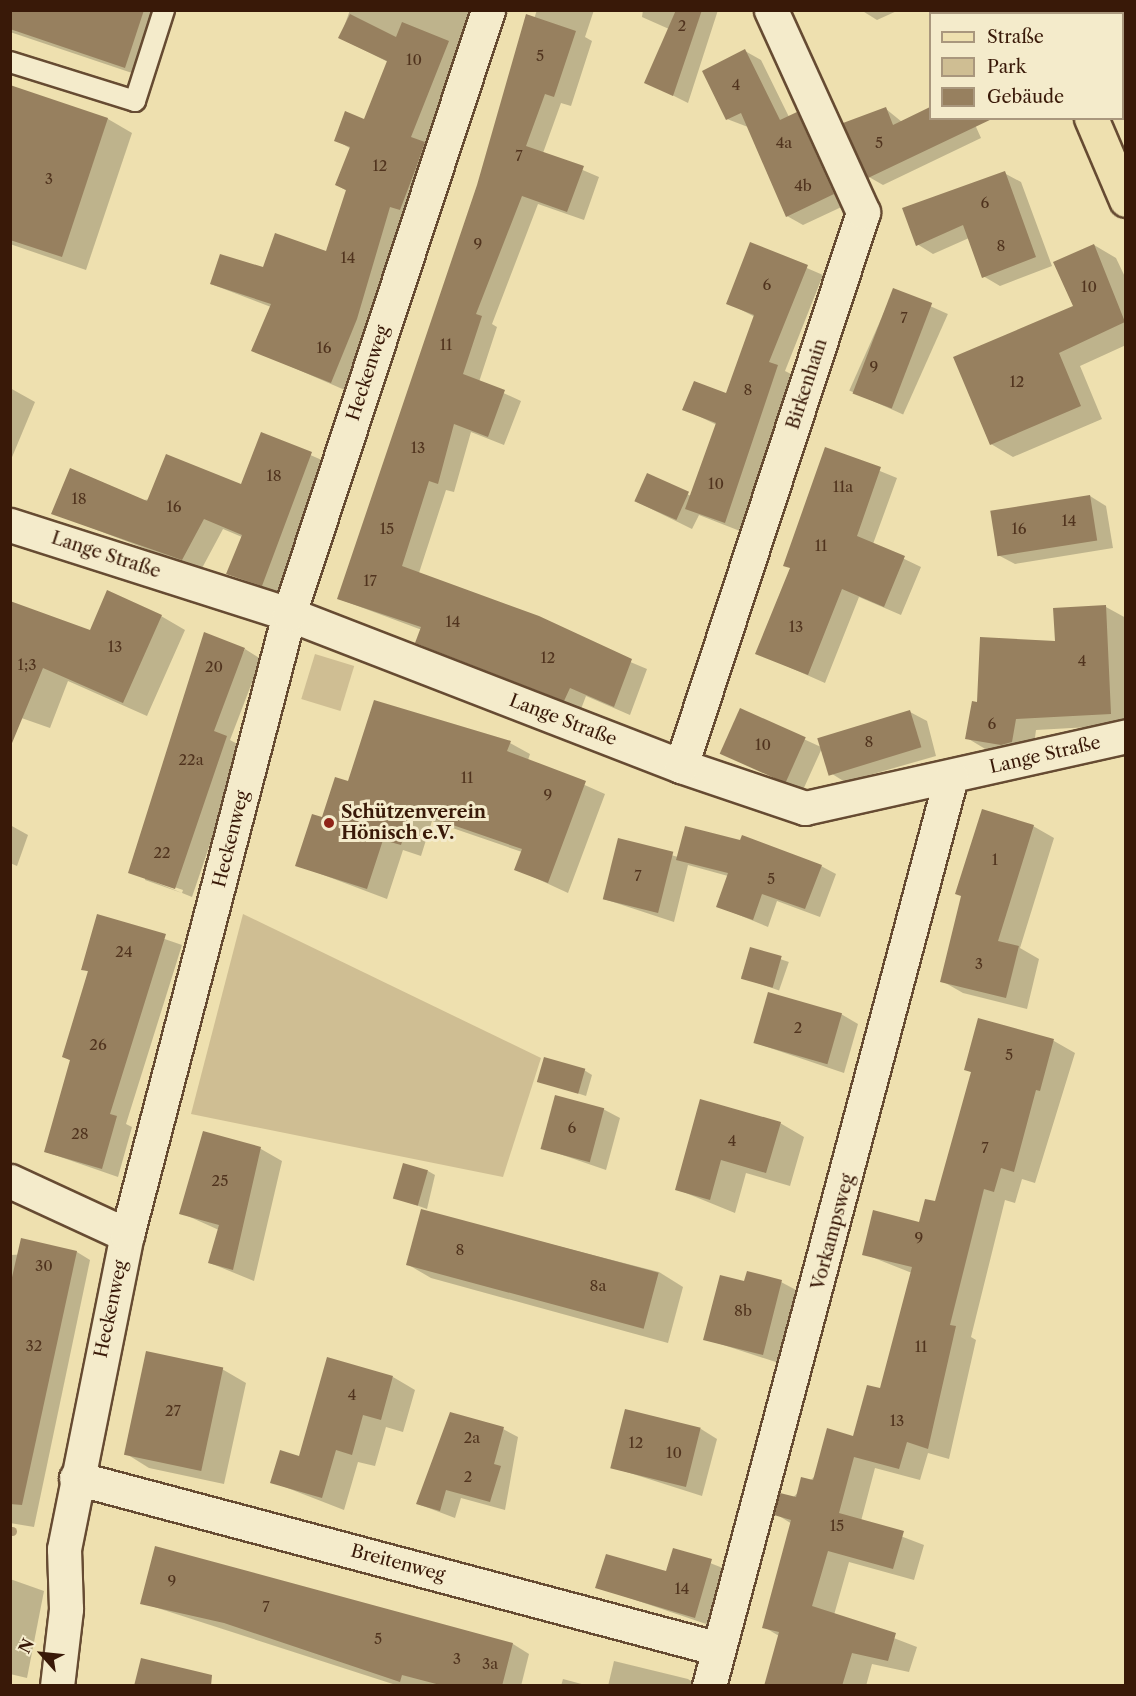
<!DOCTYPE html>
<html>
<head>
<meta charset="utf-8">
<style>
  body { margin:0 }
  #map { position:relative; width:1136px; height:1696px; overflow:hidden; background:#eee0af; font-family:"Libre Caslon Text",serif }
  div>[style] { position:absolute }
  .green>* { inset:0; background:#cfbe93; transform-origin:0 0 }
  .shadow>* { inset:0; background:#0003; transform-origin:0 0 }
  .stream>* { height:9px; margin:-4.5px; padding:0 4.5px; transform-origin:4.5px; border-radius:4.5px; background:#b09c76 }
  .building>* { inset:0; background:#97805f; transform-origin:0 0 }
  .roads { filter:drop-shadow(2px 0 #664b32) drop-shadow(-2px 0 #664b32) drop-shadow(0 2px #664b32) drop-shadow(0 -2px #664b32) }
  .service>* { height:20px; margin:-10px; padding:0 10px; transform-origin:10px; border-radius:10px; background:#f4ebcb }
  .minor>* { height:33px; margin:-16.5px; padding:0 16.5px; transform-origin:16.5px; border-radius:16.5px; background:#f4ebcb }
  .primary>* { height:33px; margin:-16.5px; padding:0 16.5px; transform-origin:16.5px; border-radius:16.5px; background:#eee0af }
  .dots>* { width:16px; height:16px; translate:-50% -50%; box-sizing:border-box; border:3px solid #f4ebcb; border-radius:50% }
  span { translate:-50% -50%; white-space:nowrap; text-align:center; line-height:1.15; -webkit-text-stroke:6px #f4ebcb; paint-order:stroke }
  .number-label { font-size:15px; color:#50331e }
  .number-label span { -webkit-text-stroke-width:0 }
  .street-label { font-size:18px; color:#391908 }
  .poi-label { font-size:18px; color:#391908; font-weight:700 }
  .left { translate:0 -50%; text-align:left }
  .frame { position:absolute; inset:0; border:12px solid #391908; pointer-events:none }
  .legend { position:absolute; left:929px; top:12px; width:195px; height:108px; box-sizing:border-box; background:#f4ebcb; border:2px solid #a9977d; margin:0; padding:8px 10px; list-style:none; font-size:18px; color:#391908 }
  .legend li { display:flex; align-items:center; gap:12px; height:30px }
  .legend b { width:30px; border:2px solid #a9977d }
  .north { position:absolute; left:12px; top:1624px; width:60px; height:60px; -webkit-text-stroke:4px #f4ebcb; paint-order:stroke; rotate:297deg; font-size:16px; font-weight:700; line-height:24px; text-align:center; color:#391908 }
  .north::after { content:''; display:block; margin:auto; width:21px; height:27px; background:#391908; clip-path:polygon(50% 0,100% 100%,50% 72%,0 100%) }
</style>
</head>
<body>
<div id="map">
  <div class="green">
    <i style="left:315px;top:654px;width:41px;height:47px;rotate:17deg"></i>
    <i style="clip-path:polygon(243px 914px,541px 1058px,503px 1177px,191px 1114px)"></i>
  </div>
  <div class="shadow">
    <i style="clip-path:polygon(10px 10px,163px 10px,141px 76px,10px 32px)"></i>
    <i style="clip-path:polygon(350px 10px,469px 10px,457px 48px,464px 52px,347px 391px,253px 350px,271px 307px,211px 284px,327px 253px,347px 191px,337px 185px,351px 149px,336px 140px,364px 121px,388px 62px,340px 38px)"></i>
    <i style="clip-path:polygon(537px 10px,594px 10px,585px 37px,592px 41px,571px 106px,561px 103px,543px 153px,599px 177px,584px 220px,538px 204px,492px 324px,497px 327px,479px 382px,521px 401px,504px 445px,471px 432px,454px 492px,446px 490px,419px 573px,647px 669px,630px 715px,586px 696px,581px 709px,433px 652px,417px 642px,422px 630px,339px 599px)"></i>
    <i style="clip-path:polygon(643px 10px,718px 10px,688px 103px,646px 82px,669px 29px,642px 17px)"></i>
    <i style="clip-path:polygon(861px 10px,899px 10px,877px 20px)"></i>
    <i style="clip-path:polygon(745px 51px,761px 60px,789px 117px,797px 114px,813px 123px,850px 203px,803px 225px,787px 216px,748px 127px,727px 119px)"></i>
    <i style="clip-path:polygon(10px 87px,108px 119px,132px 133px,86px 270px,10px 244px)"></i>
    <i style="clip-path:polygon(886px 109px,902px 122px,930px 109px,930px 118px,972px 118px,981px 138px,883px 185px,869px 177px)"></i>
    <i style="clip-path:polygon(1004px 173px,1021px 182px,1052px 266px,1000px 286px,983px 276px,969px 238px,933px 254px,917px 244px)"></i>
    <i style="clip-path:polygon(751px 244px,823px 275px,785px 371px,793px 375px,740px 531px,699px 515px,692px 529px,635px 501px,648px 475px,691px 496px,717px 425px,684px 409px,727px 395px,755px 317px,728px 303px)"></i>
    <i style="clip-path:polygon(1094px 245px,1116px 258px,1126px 279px,1126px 345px,1080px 366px,1102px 419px,1013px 457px,991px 444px,1075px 307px)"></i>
    <i style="left:894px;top:290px;width:59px;height:110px;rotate:24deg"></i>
    <i style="clip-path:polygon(10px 388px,35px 402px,10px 462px)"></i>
    <i style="clip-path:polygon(262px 434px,331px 464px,281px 595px,228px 574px,242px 537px,223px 529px,201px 570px,53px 513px,242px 486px)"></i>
    <i style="clip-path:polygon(826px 449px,897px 478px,873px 544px,921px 567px,901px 615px,859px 597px,825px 683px,757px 653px,791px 568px)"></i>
    <i style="clip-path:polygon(1090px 496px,1106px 506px,1113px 548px,1015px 564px,998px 555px)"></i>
    <i style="clip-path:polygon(10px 607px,90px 632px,161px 616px,185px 630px,147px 716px,68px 681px,50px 728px,10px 714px)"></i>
    <i style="clip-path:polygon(1106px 607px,1126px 618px,1126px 725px,1036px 730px,1033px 753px,1022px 756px,987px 750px,967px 738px,978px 704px)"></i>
    <i style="clip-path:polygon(evenodd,245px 649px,261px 659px,230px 740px,243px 747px,192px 897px,130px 872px,245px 649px,145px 877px,183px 890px,182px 893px,145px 880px,145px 877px)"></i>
    <i style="clip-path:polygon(740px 710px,821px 747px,910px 712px,927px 721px,936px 756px,845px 782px,829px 772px,822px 748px,803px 790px,722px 753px)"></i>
    <i style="clip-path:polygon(510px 743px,530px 754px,528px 760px,605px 794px,568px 893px,516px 869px,522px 852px,432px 821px,421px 856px,403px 850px,387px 899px,297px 865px,349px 783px)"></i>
    <i style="clip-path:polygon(10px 825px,28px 835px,17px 866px,10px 863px)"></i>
    <i style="clip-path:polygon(1033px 826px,1054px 838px,1020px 948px,1039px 959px,1027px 1009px,963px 993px,942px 981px)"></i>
    <i style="clip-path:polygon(619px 840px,678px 857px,821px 866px,836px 874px,820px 917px,777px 901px,768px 927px,717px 906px,728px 876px,688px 865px,674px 922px,604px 899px)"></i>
    <i style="clip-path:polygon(98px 916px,182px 945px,126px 1124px,132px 1127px,118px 1177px,46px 1152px,71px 1061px,63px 1056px,89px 972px,83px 969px)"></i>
    <i style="left:751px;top:949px;width:40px;height:30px;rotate:19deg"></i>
    <i style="clip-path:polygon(841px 1014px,858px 1024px,844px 1073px,755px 1043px)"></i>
    <i style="clip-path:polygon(979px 1020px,1054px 1041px,1075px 1053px,1035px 1183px,1022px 1179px,1015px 1203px,1005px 1200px,971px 1337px,976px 1340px,949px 1459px,928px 1453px,920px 1480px,875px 1468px,861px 1521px,924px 1545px,914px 1580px,849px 1562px,834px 1615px,917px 1647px,909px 1672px,872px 1664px,866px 1686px,765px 1686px,779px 1636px,764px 1627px,792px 1524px,776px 1514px,854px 1438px,881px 1390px,912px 1273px,864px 1254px,921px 1223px,936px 1203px,973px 1073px,966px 1069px)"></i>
    <i style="clip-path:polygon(584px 1070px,592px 1075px,586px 1096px,540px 1081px)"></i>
    <i style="clip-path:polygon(701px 1101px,780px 1123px,804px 1137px,790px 1186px,746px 1173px,735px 1213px,676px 1189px)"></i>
    <i style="clip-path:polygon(603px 1109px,620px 1118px,606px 1170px,542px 1148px)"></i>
    <i style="clip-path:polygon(204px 1133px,261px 1149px,282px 1161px,254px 1281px,210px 1263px,219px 1230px,181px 1213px)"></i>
    <i style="clip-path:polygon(428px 1171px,435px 1175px,427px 1209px,396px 1198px)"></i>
    <i style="clip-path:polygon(422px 1211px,659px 1272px,683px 1287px,668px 1343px,431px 1278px,407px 1264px)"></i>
    <i style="clip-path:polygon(77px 1252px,90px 1260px,34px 1527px,10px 1523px,10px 1255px)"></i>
    <i style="clip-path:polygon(781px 1282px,798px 1291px,779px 1363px,705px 1339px,745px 1283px)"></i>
    <i style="clip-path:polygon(222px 1369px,246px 1383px,224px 1484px,149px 1468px,125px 1453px)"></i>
    <i style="clip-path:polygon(393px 1377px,415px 1390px,403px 1432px,386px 1427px,375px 1466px,358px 1462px,344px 1510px,272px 1482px)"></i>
    <i style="clip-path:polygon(503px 1429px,518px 1437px,505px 1510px,461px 1498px,455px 1518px,418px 1504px)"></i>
    <i style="clip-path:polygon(701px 1429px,717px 1439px,702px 1496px,611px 1467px)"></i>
    <i style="clip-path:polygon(674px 1549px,728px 1570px,712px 1626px,597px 1587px,667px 1573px)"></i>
    <i style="clip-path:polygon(10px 1579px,44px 1591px,27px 1678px,10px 1674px)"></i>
    <i style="clip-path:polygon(142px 1603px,513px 1644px,529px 1654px,521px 1686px,399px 1686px)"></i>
    <i style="clip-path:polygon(614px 1661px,688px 1679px,698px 1686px,608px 1686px)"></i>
    <i style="clip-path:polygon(563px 1679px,589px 1686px,561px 1686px)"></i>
  </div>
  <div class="stream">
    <i style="left:10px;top:1531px;width:2px"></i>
  </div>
  <div class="building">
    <i style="clip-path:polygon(10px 10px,144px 10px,125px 68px,10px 29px)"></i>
    <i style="clip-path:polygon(676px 10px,702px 10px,673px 96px,644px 83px)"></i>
    <i style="clip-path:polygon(350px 14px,396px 37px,402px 22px,449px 41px,411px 137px,425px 142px,416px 168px,400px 210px,390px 207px,357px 319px,331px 383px,251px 351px,271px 304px,210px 284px,220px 254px,263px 267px,275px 233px,326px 251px,346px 190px,335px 185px,350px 147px,334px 141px,345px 111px,364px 119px,387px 61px,338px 38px)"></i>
    <i style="clip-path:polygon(526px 14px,576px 31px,554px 97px,545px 94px,526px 146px,584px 166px,567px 212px,522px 196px,476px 314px,482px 316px,463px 374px,505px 390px,488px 437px,454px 424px,438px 484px,429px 481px,402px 566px,539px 616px,632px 659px,614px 707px,570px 688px,564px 701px,415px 643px,421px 627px,337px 599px,477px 185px)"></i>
    <i style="clip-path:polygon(745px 49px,780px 120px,797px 112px,834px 194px,786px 217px,741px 113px,726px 120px,702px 71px)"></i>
    <i style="clip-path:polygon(10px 85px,108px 118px,62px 257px,10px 240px)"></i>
    <i style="clip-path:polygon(886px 107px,893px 125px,930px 107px,930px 118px,994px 118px,868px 178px,843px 123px)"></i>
    <i style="clip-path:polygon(1005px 171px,1036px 257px,982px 278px,963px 225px,916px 246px,902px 208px)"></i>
    <i style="clip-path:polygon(750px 242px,808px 265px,769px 362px,778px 365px,725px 523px,685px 509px,716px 423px,682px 410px,694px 381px,726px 393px,754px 315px,726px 304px)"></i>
    <i style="clip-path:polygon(1094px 244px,1125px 322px,1059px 353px,1081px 406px,990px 445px,953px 357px,1073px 306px,1053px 262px)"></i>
    <i style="left:893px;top:288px;width:42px;height:113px;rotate:21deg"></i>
    <i style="clip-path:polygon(261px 432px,312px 452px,262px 586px,226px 574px,242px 535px,204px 519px,182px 560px,51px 514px,70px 468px,147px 501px,166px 454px,241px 484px)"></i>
    <i style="clip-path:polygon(825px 447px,881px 467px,857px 536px,905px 556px,884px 607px,842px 589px,808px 675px,755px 654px,790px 568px,783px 566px)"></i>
    <i style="left:647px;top:473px;width:46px;height:31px;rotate:24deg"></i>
    <i style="left:1090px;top:495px;width:46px;height:101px;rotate:81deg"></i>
    <i style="clip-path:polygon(107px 590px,162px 615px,123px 703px,43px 668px,10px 748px,10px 601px,90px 630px)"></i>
    <i style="clip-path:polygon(1106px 605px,1111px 714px,1016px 719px,1012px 742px,1001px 745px,965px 739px,972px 701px,977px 702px,980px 637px,1055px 641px,1053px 608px)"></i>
    <i style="clip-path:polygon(204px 632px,245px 648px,214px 731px,227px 736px,175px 889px,128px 873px)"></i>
    <i style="clip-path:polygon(374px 700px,511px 741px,507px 751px,586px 781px,548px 883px,514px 870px,522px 849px,412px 811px,401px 845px,383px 840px,367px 889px,295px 866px,312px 814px,322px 817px,335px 777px,348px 781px)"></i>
    <i style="left:740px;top:708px;width:72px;height:50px;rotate:24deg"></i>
    <i style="left:910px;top:710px;width:39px;height:97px;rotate:73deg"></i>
    <i style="clip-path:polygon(982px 809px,1034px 825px,998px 941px,1019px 946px,1006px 998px,940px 982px,961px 896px,955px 894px)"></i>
    <i style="clip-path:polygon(685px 826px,740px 840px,742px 835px,822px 865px,805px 909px,762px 894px,753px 920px,716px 907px,728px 873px,676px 860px)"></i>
    <i style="left:618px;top:838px;width:57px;height:63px;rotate:14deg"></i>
    <i style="clip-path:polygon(97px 914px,166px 934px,110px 1114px,117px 1116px,102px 1169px,44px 1152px,70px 1060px,62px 1057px,88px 971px,81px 970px)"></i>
    <i style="left:750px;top:947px;width:33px;height:33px;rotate:16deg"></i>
    <i style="left:768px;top:992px;width:77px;height:53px;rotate:16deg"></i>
    <i style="clip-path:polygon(978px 1018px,1054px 1039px,1040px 1091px,1036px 1090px,1014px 1172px,1001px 1168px,994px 1192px,984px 1189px,950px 1325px,956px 1326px,928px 1449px,907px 1442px,899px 1469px,854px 1457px,839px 1513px,904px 1531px,893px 1569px,828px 1551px,812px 1606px,896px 1633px,888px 1661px,852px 1653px,842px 1686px,764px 1686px,779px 1632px,762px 1628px,791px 1520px,774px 1515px,780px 1493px,796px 1497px,801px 1477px,813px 1480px,827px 1428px,853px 1436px,867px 1385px,880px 1388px,912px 1267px,862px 1255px,873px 1210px,919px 1222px,925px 1199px,935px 1201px,971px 1072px,964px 1070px)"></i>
    <i style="left:544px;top:1057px;width:43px;height:26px;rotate:16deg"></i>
    <i style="left:555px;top:1095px;width:51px;height:56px;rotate:15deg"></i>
    <i style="clip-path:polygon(700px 1099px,781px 1122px,766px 1173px,721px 1160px,710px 1200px,675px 1190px)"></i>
    <i style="clip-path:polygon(203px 1131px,261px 1147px,233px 1270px,208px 1263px,219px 1225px,179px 1214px)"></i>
    <i style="left:403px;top:1163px;width:26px;height:37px;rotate:16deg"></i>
    <i style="left:421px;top:1209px;width:246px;height:58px;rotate:15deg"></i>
    <i style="clip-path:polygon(21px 1238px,77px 1251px,22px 1505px,10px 1504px,10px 1286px)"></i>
    <i style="clip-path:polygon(747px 1271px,782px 1280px,763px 1355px,703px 1340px,720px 1275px,744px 1281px)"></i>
    <i style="left:146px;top:1351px;width:79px;height:106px;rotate:12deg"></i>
    <i style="clip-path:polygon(327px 1357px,393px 1376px,381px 1420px,363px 1415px,352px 1455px,336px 1450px,322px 1498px,270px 1483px,280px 1450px,299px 1456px)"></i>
    <i style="left:625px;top:1409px;width:78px;height:61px;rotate:14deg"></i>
    <i style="clip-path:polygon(450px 1412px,504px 1427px,494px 1464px,501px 1466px,490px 1502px,446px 1490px,440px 1511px,416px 1504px)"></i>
    <i style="clip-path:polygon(155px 1546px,513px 1643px,502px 1686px,444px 1686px,402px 1675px,400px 1682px,224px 1623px,140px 1604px)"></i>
    <i style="clip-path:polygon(673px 1548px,712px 1559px,695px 1618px,595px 1588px,606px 1554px,666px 1571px)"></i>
    <i style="clip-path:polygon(141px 1658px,212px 1675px,211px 1686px,134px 1686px)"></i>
  </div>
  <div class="roads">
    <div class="service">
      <i style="left:10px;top:62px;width:131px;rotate:17.3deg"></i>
      <i style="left:135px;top:101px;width:96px;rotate:-72.3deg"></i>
    </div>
    <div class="minor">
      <i style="left:10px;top:525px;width:293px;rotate:17.7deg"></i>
      <i style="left:289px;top:614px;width:420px;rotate:21.2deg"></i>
      <i style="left:681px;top:766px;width:131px;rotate:18.7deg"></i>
      <i style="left:805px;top:808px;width:329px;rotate:-12.6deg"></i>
      <i style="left:681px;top:766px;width:583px;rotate:-71.81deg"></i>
      <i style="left:863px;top:212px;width:222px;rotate:-114.5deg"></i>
      <i style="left:10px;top:1181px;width:129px;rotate:24.8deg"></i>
      <i style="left:76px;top:1478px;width:665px;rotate:14.89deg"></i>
      <i style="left:57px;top:1686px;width:78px;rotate:-83.3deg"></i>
      <i style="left:66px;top:1609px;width:60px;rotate:-91.9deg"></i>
      <i style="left:64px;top:1549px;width:320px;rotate:-78.7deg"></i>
      <i style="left:127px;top:1235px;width:642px;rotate:-75.38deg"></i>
      <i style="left:289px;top:614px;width:636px;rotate:-71.76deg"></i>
      <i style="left:709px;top:1686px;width:941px;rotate:-75.09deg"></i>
    </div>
    <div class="primary">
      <i style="left:1045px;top:10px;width:4px;rotate:76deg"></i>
      <i style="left:1091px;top:118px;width:89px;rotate:66.9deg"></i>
    </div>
  </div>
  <div class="dots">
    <i style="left:329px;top:823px;background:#8f2418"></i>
  </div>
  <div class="number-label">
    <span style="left:682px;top:26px">2</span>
    <span style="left:540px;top:56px">5</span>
    <span style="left:414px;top:60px">10</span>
    <span style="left:736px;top:85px">4</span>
    <span style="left:784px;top:143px">4a</span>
    <span style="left:879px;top:143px">5</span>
    <span style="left:519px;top:156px">7</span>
    <span style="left:380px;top:166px">12</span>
    <span style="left:49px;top:179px">3</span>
    <span style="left:803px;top:186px">4b</span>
    <span style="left:985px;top:203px">6</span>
    <span style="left:478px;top:244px">9</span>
    <span style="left:1001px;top:246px">8</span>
    <span style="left:348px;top:258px">14</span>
    <span style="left:767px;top:285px">6</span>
    <span style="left:1089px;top:287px">10</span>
    <span style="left:904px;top:318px">7</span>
    <span style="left:446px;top:345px">11</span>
    <span style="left:324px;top:348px">16</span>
    <span style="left:874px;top:367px">9</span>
    <span style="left:1017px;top:382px">12</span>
    <span style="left:748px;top:390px">8</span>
    <span style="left:418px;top:448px">13</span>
    <span style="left:274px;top:476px">18</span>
    <span style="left:716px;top:484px">10</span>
    <span style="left:843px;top:487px">11a</span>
    <span style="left:79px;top:499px">18</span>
    <span style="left:174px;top:507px">16</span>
    <span style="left:1069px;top:521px">14</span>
    <span style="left:387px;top:529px">15</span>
    <span style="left:1019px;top:529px">16</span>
    <span style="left:821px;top:546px">11</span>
    <span style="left:370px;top:581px">17</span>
    <span style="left:453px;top:622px">14</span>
    <span style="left:796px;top:627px">13</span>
    <span style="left:115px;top:647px">13</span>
    <span style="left:548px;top:658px">12</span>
    <span style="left:1082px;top:661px">4</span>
    <span style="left:27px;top:665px">1;3</span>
    <span style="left:214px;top:667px">20</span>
    <span style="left:992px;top:724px">6</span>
    <span style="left:869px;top:742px">8</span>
    <span style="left:763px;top:745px">10</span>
    <span style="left:191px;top:760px">22a</span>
    <span style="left:467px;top:778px">11</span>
    <span style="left:548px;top:795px">9</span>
    <span style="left:162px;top:853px">22</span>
    <span style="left:995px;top:860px">1</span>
    <span style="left:638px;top:876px">7</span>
    <span style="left:771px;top:879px">5</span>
    <span style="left:124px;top:952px">24</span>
    <span style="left:979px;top:964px">3</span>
    <span style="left:798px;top:1028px">2</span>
    <span style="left:98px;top:1045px">26</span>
    <span style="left:1009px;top:1055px">5</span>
    <span style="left:572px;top:1128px">6</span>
    <span style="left:80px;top:1134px">28</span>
    <span style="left:732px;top:1141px">4</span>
    <span style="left:985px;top:1148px">7</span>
    <span style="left:220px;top:1181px">25</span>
    <span style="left:919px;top:1238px">9</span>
    <span style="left:460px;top:1250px">8</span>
    <span style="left:44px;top:1266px">30</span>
    <span style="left:598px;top:1286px">8a</span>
    <span style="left:743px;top:1311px">8b</span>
    <span style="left:34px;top:1346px">32</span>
    <span style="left:921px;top:1347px">11</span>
    <span style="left:352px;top:1395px">4</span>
    <span style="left:173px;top:1411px">27</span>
    <span style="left:897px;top:1421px">13</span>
    <span style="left:472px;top:1438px">2a</span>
    <span style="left:636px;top:1443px">12</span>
    <span style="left:674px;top:1453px">10</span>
    <span style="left:468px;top:1477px">2</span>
    <span style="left:837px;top:1526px">15</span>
    <span style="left:172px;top:1581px">9</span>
    <span style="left:682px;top:1589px">14</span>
    <span style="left:266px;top:1607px">7</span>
    <span style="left:378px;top:1639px">5</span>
    <span style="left:457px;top:1659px">3</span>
    <span style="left:490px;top:1664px">3a</span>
  </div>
  <div class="street-label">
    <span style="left:368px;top:373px;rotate:-72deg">Heckenweg</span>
    <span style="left:807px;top:384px;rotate:-72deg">Birkenhain</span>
    <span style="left:106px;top:555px;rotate:18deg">Lange Straße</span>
    <span style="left:563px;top:720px;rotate:21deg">Lange Straße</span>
    <span style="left:1045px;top:755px;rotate:-13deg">Lange Straße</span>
    <span style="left:231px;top:839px;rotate:-76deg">Heckenweg</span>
    <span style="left:833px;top:1232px;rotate:-75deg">Vorkampsweg</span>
    <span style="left:111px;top:1309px;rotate:-78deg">Heckenweg</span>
    <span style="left:398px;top:1563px;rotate:15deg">Breitenweg</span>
  </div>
  <div class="poi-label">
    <span class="left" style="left:341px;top:823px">Schützenverein<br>Hönisch e.V.</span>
  </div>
  <div class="frame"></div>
  <ul class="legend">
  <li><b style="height:8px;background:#eee0af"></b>Straße</li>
  <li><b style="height:16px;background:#cfbe93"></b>Park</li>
  <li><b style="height:16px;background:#97805f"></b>Gebäude</li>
  </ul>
  <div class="north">N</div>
</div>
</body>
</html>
